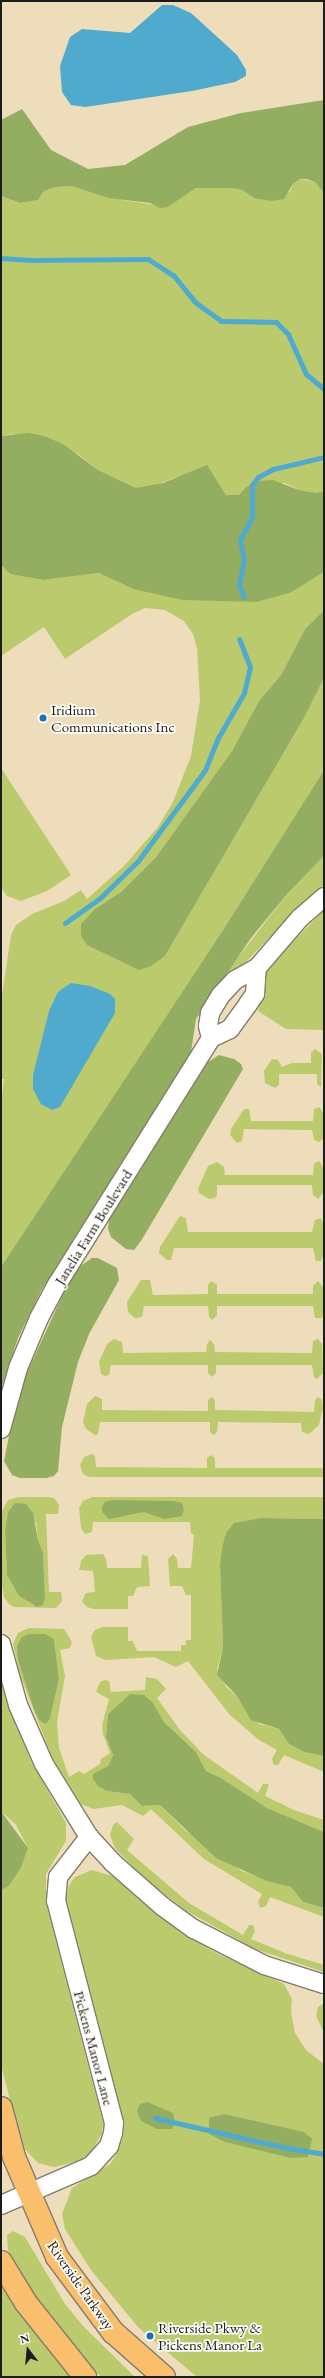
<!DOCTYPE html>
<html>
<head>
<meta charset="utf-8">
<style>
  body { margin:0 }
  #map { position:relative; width:325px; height:2378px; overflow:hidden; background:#edddba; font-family:"EB Garamond",serif }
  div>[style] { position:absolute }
  .green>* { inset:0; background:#baca6d }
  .forest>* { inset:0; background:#93ae60 }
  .water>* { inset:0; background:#50aace }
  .stream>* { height:5px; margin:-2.5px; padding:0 2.5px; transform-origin:2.5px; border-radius:2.5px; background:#50aace }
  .roads { filter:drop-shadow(1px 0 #847c6b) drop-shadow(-1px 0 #847c6b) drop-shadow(0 1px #847c6b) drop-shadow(0 -1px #847c6b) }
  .minor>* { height:18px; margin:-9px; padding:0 9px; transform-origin:9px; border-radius:9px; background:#fff }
  .major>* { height:22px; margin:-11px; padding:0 11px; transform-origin:11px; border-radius:11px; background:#f9bf6d }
  .dots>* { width:11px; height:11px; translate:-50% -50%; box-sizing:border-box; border:2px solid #fdfcf7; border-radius:50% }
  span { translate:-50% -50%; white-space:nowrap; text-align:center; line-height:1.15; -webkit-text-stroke:3.5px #fdfcf7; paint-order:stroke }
  .poi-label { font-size:15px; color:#1c1c1c }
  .left { translate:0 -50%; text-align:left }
  .street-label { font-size:15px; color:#1c1c1c }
  .frame { position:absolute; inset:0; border:2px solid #1c1c1c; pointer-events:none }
  .north { position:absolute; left:8px; top:2330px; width:40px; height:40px; -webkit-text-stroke:3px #fdfcf7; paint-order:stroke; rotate:344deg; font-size:11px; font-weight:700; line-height:16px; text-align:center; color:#1c1c1c }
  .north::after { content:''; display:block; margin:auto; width:14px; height:18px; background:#1c1c1c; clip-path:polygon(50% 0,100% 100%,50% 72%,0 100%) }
</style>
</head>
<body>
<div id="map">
  <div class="green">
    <i style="clip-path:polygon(300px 179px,315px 182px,324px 193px,324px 491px,316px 493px,299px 490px,285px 483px,246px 487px,239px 495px,226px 495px,217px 482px,177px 477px,148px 488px,136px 488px,98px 470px,78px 454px,12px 434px,1px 436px,1px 196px,20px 203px,38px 200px,44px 191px,56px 187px,72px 186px,123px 200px,168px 207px,196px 188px,232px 188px,242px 190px,254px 198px,290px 192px,293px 184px)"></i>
    <i style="clip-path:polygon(1px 565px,10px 574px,43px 580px,99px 573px,133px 589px,220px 600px,257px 602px,290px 593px,324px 572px,324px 610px,305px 629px,281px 675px,259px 701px,232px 751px,156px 857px,121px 892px,95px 909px,165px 956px,304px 718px,324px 678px,324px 770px,225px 927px,1px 1267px,1px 1103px,4px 1079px,1px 1079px,1px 1002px,11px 935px,16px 925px,32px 914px,64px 901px,81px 890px,87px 899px,124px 866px,158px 827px,173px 802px,191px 756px,200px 700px,197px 648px,193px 634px,184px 621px,165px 610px,145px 608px,132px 614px,65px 659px,44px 627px,1px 656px)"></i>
    <i style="clip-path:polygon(1px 768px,71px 875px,47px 891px,21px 901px,7px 896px,1px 887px)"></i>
    <i style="clip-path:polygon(324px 856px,324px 885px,284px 922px,245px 963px,226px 973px,288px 893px)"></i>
    <i style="clip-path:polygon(324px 910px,324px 1030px,286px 1029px,258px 1011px,265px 975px,286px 949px)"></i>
    <i style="clip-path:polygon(315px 1049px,322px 1054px,321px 1087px,317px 1084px,317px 1074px,279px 1074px,279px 1085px,275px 1088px,265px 1083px,264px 1071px,272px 1059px,278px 1060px,282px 1067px,292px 1063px,311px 1063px,311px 1053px)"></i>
    <i style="clip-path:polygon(319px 1107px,323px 1112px,323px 1139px,319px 1142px,314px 1140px,312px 1130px,244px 1129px,242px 1141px,237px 1143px,230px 1135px,231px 1129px,244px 1109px,249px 1109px,251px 1121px,313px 1121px,314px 1109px)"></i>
    <i style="clip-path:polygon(319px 1161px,323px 1167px,323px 1193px,318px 1199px,313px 1195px,312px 1185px,217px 1185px,217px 1195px,215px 1198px,209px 1199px,199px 1193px,198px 1189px,208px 1166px,217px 1162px,224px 1167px,225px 1175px,313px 1175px,314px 1164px)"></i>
    <i style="clip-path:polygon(180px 1216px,186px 1218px,188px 1232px,312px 1232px,315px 1220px,321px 1218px,323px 1223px,323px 1256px,321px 1261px,316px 1261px,313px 1248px,174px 1248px,171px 1260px,167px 1260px,159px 1253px,160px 1247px)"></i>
    <i style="clip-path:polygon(141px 1280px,150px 1280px,153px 1295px,208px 1294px,208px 1285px,211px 1281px,217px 1285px,217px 1294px,313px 1294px,313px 1286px,318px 1281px,323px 1287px,323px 1314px,322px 1318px,315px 1318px,313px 1306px,217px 1306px,217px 1315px,212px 1320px,209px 1317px,208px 1306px,144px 1306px,142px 1317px,135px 1318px,128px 1312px,127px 1302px)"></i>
    <i style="clip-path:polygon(114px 1339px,122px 1342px,123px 1353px,206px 1352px,207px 1344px,210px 1340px,214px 1344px,215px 1352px,312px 1353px,313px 1341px,318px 1339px,322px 1344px,323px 1373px,317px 1379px,314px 1377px,312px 1365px,216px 1365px,216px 1373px,212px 1377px,208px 1373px,208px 1365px,111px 1365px,109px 1375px,105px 1376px,101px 1374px,99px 1362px,107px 1344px)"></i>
    <i style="clip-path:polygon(95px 1396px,102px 1399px,102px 1410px,208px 1411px,208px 1400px,212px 1397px,215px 1401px,215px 1410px,314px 1412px,315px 1400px,318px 1397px,322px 1400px,323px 1408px,319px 1425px,309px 1434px,302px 1432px,301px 1423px,218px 1422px,217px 1432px,214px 1435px,210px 1432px,210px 1422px,100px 1422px,98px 1434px,95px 1435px,86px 1429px,83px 1422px,87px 1404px)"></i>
    <i style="clip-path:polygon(92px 1454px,95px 1456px,96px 1467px,207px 1468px,207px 1458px,211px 1455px,215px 1458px,215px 1468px,324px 1468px,324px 1477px,89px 1477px,83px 1474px,80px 1465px,84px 1457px)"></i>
    <i style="clip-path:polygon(evenodd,19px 1497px,48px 1497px,54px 1498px,59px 1505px,58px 1514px,46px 1514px,49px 1592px,61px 1592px,62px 1598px,62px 1601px,56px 1608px,14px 1607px,9px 1604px,4px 1597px,1px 1581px,1px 1513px,8px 1500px,19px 1497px,8px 1512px,36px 1522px,38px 1540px,43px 1552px,45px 1596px,33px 1605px,19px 1596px,7px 1575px,5px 1531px,8px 1512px)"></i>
    <i style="clip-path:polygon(92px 1497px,324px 1497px,324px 1519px,261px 1518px,226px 1533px,220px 1566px,223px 1647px,217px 1670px,227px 1688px,237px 1696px,259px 1724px,279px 1729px,289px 1744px,304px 1752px,324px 1756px,324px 1772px,284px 1755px,278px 1765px,274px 1765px,272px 1759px,277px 1750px,259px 1740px,229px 1714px,188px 1661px,176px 1667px,154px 1657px,106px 1660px,96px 1656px,91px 1637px,95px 1630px,102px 1627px,128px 1627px,128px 1641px,133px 1641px,137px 1651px,181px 1651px,181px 1645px,186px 1645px,186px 1640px,191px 1640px,191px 1595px,186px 1595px,182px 1586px,170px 1586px,168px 1559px,173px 1554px,177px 1559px,178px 1568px,191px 1568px,194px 1535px,191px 1533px,190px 1522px,93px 1522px,92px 1532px,85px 1534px,81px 1528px,79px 1508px,83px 1501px)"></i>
    <i style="clip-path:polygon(103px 1554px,106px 1559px,107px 1568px,141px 1568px,142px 1555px,148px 1556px,150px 1586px,137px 1587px,133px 1596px,128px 1596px,128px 1609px,94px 1609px,87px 1607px,82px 1601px,86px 1593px,95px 1592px,93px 1571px,79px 1570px,81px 1561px,86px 1555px)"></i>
    <i style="clip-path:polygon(evenodd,29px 1628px,64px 1629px,72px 1642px,70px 1648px,60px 1650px,65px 1676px,57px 1722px,59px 1748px,69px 1777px,79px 1771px,84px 1774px,100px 1764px,101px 1759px,110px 1753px,103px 1734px,102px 1725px,109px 1699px,96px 1692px,100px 1682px,105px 1680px,109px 1681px,111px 1692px,145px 1690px,146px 1677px,157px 1679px,166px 1689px,157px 1698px,180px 1730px,204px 1755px,258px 1793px,263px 1784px,269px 1784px,265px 1796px,294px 1810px,324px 1820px,324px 1832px,267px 1808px,221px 1778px,206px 1771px,196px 1752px,164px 1722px,153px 1703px,130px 1694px,108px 1714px,106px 1737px,113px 1755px,108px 1766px,93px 1775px,107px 1791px,130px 1794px,142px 1806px,160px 1805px,185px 1830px,242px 1871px,291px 1887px,303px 1902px,324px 1908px,324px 1917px,270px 1897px,266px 1906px,260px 1908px,258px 1902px,262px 1894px,204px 1859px,151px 1809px,143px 1816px,122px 1805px,93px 1809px,81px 1804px,52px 1757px,20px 1675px,13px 1644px,18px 1633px,29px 1628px,37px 1634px,45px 1634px,54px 1639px,59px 1679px,50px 1719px,46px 1724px,34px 1710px,18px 1660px,37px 1634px)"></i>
    <i style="clip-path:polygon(1px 1682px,30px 1759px,66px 1823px,66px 1841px,46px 1874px,46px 1903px,103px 2123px,102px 2133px,91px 2153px,79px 2161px,54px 2167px,38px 2163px,22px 2146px,1px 2065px,1px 1890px,8px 1887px,21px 1868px,28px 1848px,16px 1825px,1px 1811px)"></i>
    <i style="clip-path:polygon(117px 1822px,134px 1839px,127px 1850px,189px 1903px,243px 1935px,249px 1925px,253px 1925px,255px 1931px,251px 1939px,285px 1953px,324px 1965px,324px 1972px,255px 1949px,185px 1910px,144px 1878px,115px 1848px,110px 1835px,113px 1825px)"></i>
    <i style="clip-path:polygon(92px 1870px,112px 1876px,185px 1935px,216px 1953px,284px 1984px,292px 1999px,291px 2012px,295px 2033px,306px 2050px,324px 2064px,324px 2377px,197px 2377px,138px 2327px,91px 2270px,65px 2229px,62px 2214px,72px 2188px,110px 2164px,117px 2153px,123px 2137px,123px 2117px,68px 1907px,66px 1893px,70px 1884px,75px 1877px)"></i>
    <i style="clip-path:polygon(324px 2003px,324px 2033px,316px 2016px,318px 2007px)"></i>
    <i style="clip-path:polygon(13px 2231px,25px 2237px,65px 2304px,84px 2327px,135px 2377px,101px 2377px,65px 2341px,28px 2287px,8px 2250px,7px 2235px)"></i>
    <i style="clip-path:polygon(1px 2282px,21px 2315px,71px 2377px,1px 2377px)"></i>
  </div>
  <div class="forest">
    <i style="clip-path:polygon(324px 100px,324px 193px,315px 182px,306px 179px,300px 179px,293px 184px,284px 199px,271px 201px,254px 198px,242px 190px,232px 188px,196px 188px,168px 207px,160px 208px,150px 203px,109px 198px,72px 186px,56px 187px,44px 191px,38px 200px,20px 203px,1px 196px,1px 120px,22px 109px,51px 150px,88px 169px,125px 165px,188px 127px,241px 113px)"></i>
    <i style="clip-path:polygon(28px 433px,44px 436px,63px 444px,98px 470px,136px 488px,163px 483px,207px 465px,226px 495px,239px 495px,246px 487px,259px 481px,273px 480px,299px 490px,316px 493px,324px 491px,324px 572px,290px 593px,257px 602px,183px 600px,133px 589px,99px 573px,43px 580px,10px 574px,1px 565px,1px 436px)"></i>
    <i style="clip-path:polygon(324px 610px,324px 678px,304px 718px,165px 956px,151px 966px,139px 970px,87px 945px,81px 936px,81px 924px,95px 909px,121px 892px,156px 857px,232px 751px,259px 701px,281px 675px,305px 629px)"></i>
    <i style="clip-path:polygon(324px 770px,324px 856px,288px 893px,251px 938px,196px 1019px,191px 1052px,41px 1291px,18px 1338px,1px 1389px,1px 1267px,225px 927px)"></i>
    <i style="clip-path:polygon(219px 1055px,234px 1059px,241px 1064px,243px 1069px,141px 1241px,134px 1250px,126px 1249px,111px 1237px,108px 1229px,109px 1220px,208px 1062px)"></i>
    <i style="clip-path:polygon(92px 1258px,98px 1258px,117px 1268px,119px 1280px,89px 1334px,78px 1362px,62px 1427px,58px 1471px,54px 1476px,46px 1478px,20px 1478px,12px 1475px,4px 1461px,14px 1411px,25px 1377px,64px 1292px,79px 1267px)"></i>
    <i style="clip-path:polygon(112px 1500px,173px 1501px,182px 1503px,184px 1510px,182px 1516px,164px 1519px,144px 1512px,109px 1519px,102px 1512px,102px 1507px,105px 1502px)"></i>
    <i style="clip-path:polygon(15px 1503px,26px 1504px,33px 1513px,38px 1540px,43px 1552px,45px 1596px,43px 1605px,37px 1607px,19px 1596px,7px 1575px,5px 1531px,8px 1512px)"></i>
    <i style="clip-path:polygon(261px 1518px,324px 1519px,324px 1756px,304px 1752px,289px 1744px,279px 1729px,251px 1720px,237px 1696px,217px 1675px,223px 1647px,220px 1566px,222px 1548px,226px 1533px,234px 1523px)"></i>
    <i style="clip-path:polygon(29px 1634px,45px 1634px,54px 1639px,59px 1679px,50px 1719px,46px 1724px,40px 1721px,34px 1710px,18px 1660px,17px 1646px,22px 1637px)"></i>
    <i style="clip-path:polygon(130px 1694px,144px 1695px,153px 1703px,164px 1722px,196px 1752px,206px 1771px,221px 1778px,267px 1808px,324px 1832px,324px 1908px,303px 1902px,291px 1887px,267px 1881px,216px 1858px,160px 1805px,142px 1806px,130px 1794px,107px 1791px,98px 1786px,93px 1779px,93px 1774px,108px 1766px,113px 1755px,106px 1737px,108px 1714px)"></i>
    <i style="clip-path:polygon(1px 1811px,28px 1848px,21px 1868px,8px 1887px,1px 1890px)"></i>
    <i style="clip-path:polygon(147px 2102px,173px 2113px,175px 2122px,172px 2129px,157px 2129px,141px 2121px,137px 2111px,140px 2104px)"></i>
    <i style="clip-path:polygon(224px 2114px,304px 2132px,312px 2139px,308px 2157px,291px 2158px,225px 2142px,209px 2134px,209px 2118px)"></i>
  </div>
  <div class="water">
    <i style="clip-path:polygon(162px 5px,173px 5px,191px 13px,237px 55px,246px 70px,246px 76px,235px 82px,192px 91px,85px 107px,71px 105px,62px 92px,60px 66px,70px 37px,82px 29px,130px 33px)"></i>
    <i style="clip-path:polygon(71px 983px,90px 986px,110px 994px,115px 999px,115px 1013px,60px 1107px,52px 1110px,41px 1104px,33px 1089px,33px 1075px,49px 1011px,58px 992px)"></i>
  </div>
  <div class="stream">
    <i style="left:1px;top:258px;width:30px;rotate:4deg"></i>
    <i style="left:31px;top:260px;width:117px;rotate:-0.5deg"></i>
    <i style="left:148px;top:259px;width:31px;rotate:33deg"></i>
    <i style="left:174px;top:276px;width:33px;rotate:51deg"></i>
    <i style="left:195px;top:302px;width:32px;rotate:36deg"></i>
    <i style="left:221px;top:321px;width:55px;rotate:1deg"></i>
    <i style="left:276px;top:322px;width:17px;rotate:45deg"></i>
    <i style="left:288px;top:334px;width:44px;rotate:65.8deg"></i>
    <i style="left:306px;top:374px;width:23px;rotate:40deg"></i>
    <i style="left:244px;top:597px;width:13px;rotate:-113deg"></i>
    <i style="left:239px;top:585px;width:26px;rotate:-79deg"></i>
    <i style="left:244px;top:559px;width:19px;rotate:-102deg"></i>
    <i style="left:240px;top:540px;width:26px;rotate:-62deg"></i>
    <i style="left:252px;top:517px;width:32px;rotate:-90deg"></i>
    <i style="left:252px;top:485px;width:10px;rotate:-53deg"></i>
    <i style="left:258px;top:477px;width:17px;rotate:-28deg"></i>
    <i style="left:273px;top:469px;width:52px;rotate:-13.2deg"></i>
    <i style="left:65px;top:923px;width:43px;rotate:-35.5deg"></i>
    <i style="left:100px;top:898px;width:53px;rotate:-44.2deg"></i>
    <i style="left:138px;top:861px;width:113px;rotate:-53.6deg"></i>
    <i style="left:205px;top:770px;width:35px;rotate:-68deg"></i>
    <i style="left:218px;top:738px;width:52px;rotate:-60deg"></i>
    <i style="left:244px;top:693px;width:27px;rotate:-77deg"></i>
    <i style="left:250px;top:667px;width:30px;rotate:-111deg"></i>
    <i style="left:155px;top:2118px;width:135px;rotate:12.8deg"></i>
    <i style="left:287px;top:2148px;width:37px;rotate:9deg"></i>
  </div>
  <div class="roads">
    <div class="minor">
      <i style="left:211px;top:1038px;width:12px;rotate:-104deg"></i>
      <i style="left:208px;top:1026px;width:13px;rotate:-81deg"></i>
      <i style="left:210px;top:1013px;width:21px;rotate:-59deg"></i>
      <i style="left:221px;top:995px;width:21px;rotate:-47deg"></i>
      <i style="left:235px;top:980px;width:25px;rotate:-29deg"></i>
      <i style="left:257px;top:968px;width:66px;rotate:-49.3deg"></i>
      <i style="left:300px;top:918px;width:32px;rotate:-41deg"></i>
      <i style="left:1px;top:1429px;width:63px;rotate:-74.4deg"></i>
      <i style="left:18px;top:1368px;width:54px;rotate:-67.2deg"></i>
      <i style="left:39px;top:1318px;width:40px;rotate:-62deg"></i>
      <i style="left:58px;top:1283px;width:289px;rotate:-58deg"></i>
      <i style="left:211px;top:1038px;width:21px;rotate:-25deg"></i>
      <i style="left:230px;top:1029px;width:31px;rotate:-54deg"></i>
      <i style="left:248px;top:1004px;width:12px;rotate:-55deg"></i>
      <i style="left:255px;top:994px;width:26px;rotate:-86deg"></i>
      <i style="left:1px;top:1644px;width:63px;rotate:74.4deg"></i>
      <i style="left:18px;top:1705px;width:64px;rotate:66.2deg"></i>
      <i style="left:44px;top:1764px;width:86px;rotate:58.3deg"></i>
      <i style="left:89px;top:1837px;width:34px;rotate:47deg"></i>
      <i style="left:112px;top:1862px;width:67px;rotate:41.3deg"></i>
      <i style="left:162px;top:1906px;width:39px;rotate:36deg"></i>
      <i style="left:194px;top:1929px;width:79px;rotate:27.2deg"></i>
      <i style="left:264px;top:1965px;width:63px;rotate:17.6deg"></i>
      <i style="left:1px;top:2205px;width:98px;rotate:-23.4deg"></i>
      <i style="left:91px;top:2166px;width:27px;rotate:-48deg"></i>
      <i style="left:109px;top:2146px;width:14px;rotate:-73deg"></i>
      <i style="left:113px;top:2133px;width:10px;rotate:-84deg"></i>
      <i style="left:114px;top:2123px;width:229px;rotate:-104.6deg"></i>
      <i style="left:56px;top:1901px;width:24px;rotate:-85deg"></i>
      <i style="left:58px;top:1877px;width:51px;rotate:-52.2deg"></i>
    </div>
    <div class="major">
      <i style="left:1px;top:2108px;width:51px;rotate:75.1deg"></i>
      <i style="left:14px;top:2157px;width:109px;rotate:66.7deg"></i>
      <i style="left:57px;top:2257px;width:94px;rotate:53.3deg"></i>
      <i style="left:113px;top:2332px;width:68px;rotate:41.4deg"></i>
      <i style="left:1px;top:2262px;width:48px;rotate:58.6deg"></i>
      <i style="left:26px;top:2303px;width:95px;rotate:51.4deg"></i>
    </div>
  </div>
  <div class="dots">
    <i style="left:43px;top:718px;background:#1f6fb2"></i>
    <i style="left:150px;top:2336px;background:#1f6fb2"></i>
  </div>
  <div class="poi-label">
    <span class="left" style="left:51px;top:718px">Iridium<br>Communications Inc</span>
    <span class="left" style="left:158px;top:2336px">Riverside Pkwy &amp;<br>Pickens Manor La</span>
  </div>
  <div class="street-label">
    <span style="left:93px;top:1227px;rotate:-58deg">Janelia Farm Boulevard</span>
    <span style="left:94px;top:2048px;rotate:75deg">Pickens Manor Lane</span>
    <span style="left:81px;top:2285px;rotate:55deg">Riverside Parkway</span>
  </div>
  <div class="frame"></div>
  <div class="north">N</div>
</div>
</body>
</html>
